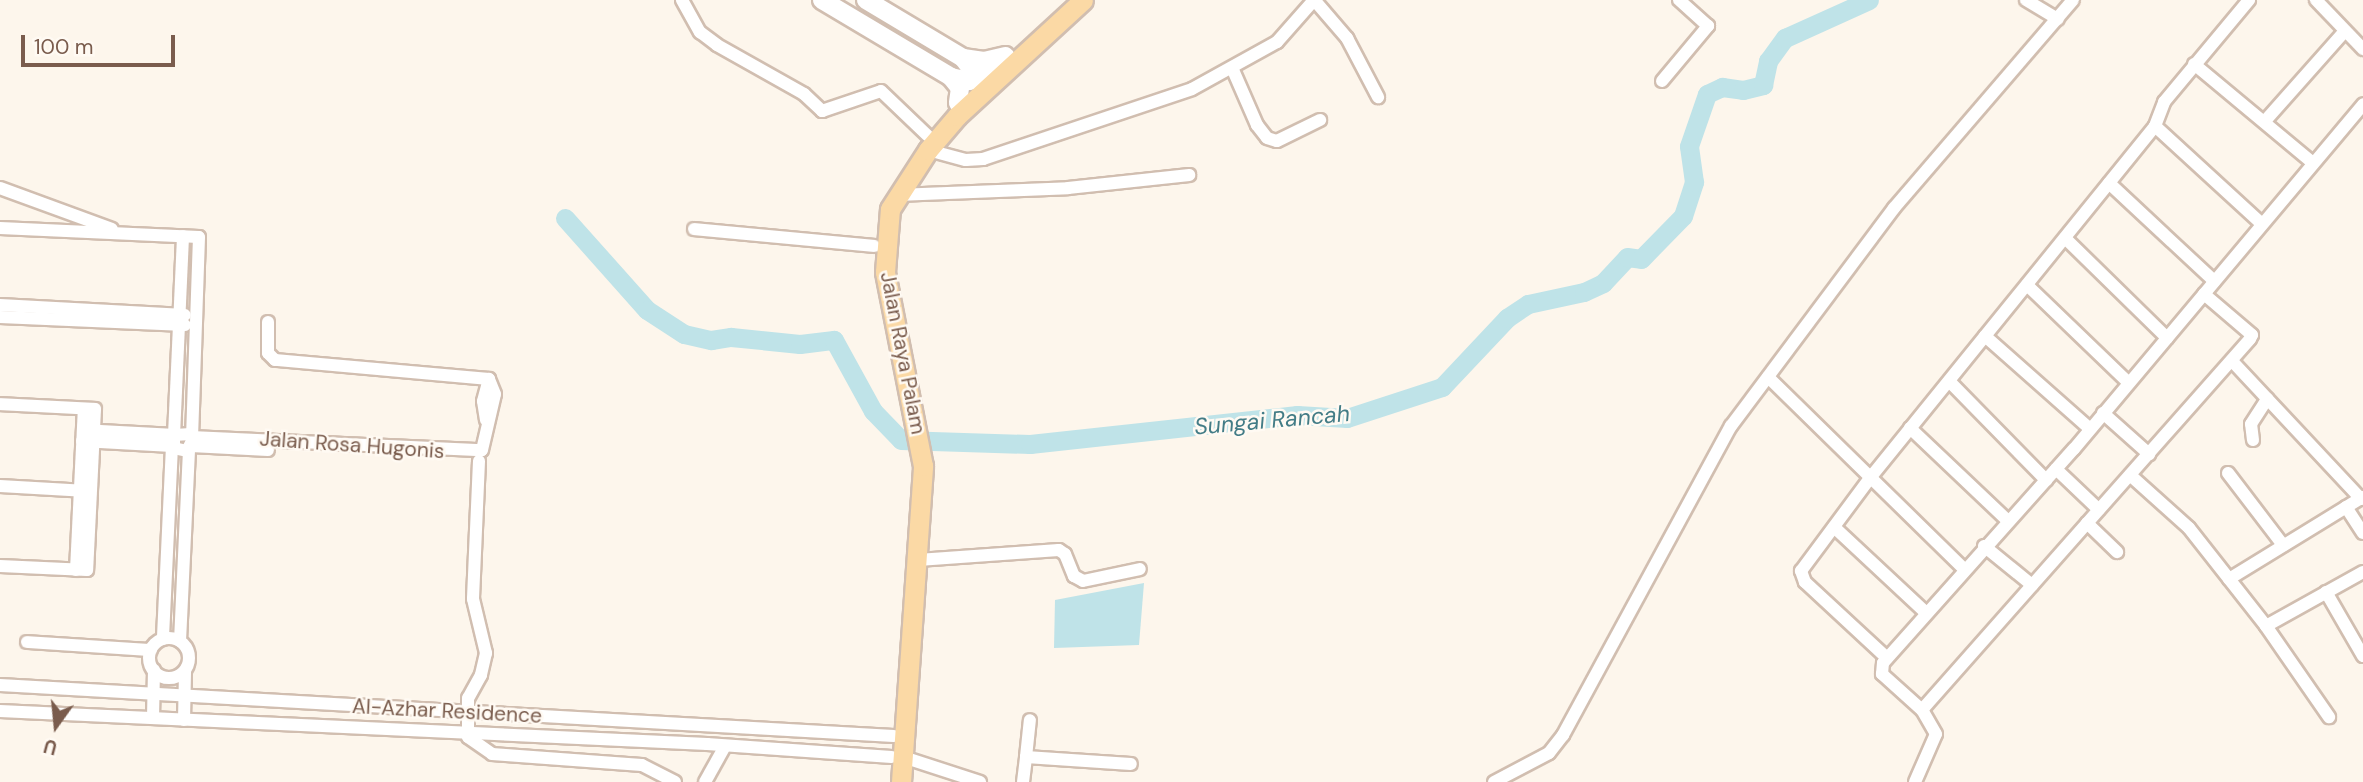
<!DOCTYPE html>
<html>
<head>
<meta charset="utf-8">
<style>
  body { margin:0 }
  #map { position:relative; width:2363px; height:782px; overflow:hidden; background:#fdf6ec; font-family:"DM Sans",sans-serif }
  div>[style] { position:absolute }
  .water>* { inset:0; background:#bfe3e8 }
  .river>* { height:19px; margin:-9.5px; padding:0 9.5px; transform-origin:9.5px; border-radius:9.5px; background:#bfe3e8 }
  .roads { filter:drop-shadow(2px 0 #d1beb0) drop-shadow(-2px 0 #d1beb0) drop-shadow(0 2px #d1beb0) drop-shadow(0 -2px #d1beb0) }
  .street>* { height:12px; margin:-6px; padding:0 6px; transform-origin:6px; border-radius:6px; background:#fff }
  .street>.ring { margin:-6px; padding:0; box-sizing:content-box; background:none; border:12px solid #fff; border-radius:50% }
  .secondary>* { height:18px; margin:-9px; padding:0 9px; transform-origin:9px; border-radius:9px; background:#fff }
  .primary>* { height:19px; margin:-9.5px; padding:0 9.5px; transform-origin:9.5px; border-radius:9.5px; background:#fbd9a5 }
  span { translate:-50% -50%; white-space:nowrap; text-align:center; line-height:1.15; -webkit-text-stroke:5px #fffaf3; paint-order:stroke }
  .street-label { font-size:21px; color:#7a5c4d }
  .water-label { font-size:23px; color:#437c86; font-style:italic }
  .north { position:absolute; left:21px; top:691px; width:70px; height:70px; -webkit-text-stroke:5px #fffaf3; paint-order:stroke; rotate:195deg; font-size:19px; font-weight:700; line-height:28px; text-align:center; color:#7a5c4d }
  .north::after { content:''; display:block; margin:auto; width:24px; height:32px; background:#7a5c4d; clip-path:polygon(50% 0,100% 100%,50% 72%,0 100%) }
  .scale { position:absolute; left:21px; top:35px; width:154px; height:32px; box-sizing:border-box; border:4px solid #7a5c4d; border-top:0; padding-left:9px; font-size:21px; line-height:24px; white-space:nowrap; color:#7a5c4d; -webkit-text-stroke:5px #fffaf3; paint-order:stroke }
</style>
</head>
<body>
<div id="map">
  <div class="water">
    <i style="clip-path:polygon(1144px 583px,1139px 645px,1054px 648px,1055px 600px)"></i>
  </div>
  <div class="river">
    <i style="left:565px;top:218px;width:123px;rotate:48.3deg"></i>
    <i style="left:647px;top:310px;width:44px;rotate:33deg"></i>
    <i style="left:684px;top:334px;width:28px;rotate:13deg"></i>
    <i style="left:711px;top:340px;width:20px;rotate:-9deg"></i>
    <i style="left:731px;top:337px;width:69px;rotate:5.8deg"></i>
    <i style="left:800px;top:344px;width:34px;rotate:-7deg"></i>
    <i style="left:834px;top:340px;width:81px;rotate:61.2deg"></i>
    <i style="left:873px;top:411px;width:40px;rotate:46deg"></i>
    <i style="left:901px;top:440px;width:129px;rotate:1.8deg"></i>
    <i style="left:1030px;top:444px;width:269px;rotate:-6.2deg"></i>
    <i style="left:1297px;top:415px;width:50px;rotate:3.4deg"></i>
    <i style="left:1347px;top:418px;width:100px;rotate:-18.1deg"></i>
    <i style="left:1442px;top:387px;width:95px;rotate:-46.7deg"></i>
    <i style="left:1507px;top:318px;width:25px;rotate:-34deg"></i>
    <i style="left:1528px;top:304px;width:57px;rotate:-12.1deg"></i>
    <i style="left:1584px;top:292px;width:21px;rotate:-25deg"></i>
    <i style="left:1603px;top:283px;width:35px;rotate:-47deg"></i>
    <i style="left:1627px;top:257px;width:14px;rotate:8deg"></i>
    <i style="left:1641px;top:259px;width:60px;rotate:-45.7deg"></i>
    <i style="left:1683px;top:216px;width:36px;rotate:-72deg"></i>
    <i style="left:1694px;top:182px;width:36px;rotate:-98deg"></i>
    <i style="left:1689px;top:146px;width:55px;rotate:-70.9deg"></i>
    <i style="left:1707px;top:94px;width:17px;rotate:-25deg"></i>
    <i style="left:1722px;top:87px;width:21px;rotate:8deg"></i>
    <i style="left:1743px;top:90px;width:21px;rotate:-14deg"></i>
    <i style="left:1763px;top:85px;width:25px;rotate:-78deg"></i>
    <i style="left:1768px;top:61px;width:29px;rotate:-54deg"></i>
    <i style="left:1785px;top:38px;width:92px;rotate:-24.3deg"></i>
  </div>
  <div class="roads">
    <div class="street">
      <i style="left:682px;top:0;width:37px;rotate:61deg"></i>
      <i style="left:700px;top:32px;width:21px;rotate:37deg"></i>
      <i style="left:717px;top:45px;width:100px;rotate:29.4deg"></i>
      <i style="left:804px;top:94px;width:25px;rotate:43deg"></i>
      <i style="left:822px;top:111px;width:62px;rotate:-18.7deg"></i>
      <i style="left:881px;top:91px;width:64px;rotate:43.7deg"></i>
      <i style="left:2026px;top:0;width:37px;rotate:31deg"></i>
      <i style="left:2316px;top:0;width:68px;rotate:46.2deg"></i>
      <i style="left:1316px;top:2px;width:48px;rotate:49.3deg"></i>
      <i style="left:1347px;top:38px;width:67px;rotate:62.3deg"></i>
      <i style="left:2194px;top:64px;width:155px;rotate:39.8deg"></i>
      <i style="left:1233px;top:70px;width:60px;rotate:66.4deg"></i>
      <i style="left:1257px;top:125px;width:16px;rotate:52deg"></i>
      <i style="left:1267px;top:138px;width:10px;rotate:17deg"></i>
      <i style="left:1277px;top:141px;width:48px;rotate:-26deg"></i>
      <i style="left:1662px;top:81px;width:72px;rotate:-50.1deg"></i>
      <i style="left:1708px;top:26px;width:39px;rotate:-138deg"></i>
      <i style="left:2265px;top:121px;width:120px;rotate:-48.4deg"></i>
      <i style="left:2155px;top:126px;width:145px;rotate:42.5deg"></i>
      <i style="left:928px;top:150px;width:39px;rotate:15deg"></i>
      <i style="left:966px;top:160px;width:17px;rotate:-3deg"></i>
      <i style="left:983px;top:159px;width:220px;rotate:-18.5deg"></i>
      <i style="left:1192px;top:89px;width:97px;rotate:-28.9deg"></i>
      <i style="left:1277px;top:42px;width:56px;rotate:-48.6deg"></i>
      <i style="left:2109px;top:183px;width:144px;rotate:43deg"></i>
      <i style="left:0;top:188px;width:119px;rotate:20.1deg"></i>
      <i style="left:897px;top:195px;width:171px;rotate:-2.3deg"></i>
      <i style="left:1068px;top:188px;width:122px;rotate:-6.1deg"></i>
      <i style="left:0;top:228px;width:199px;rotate:2.6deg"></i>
      <i style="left:199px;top:237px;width:204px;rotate:92deg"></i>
      <i style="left:192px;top:441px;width:11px;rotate:117deg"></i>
      <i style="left:187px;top:451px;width:13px;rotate:-167deg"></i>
      <i style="left:174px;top:448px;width:13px;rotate:-90deg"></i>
      <i style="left:174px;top:435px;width:17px;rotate:-3deg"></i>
      <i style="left:694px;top:229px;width:181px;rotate:5.4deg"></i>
      <i style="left:2065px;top:238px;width:143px;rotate:44.4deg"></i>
      <i style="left:2027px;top:285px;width:141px;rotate:43.9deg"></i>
      <i style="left:2204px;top:294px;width:63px;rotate:40.5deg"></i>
      <i style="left:2252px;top:335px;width:4px;rotate:117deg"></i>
      <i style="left:2250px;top:339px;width:495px;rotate:131.5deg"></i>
      <i style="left:1922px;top:710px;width:54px;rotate:-138deg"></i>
      <i style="left:1882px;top:674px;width:11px;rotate:-85deg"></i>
      <i style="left:1883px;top:663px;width:287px;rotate:-48.3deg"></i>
      <i style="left:2074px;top:449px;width:450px;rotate:-50deg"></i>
      <i style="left:0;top:305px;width:185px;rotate:3.1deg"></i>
      <i style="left:0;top:317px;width:185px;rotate:2.5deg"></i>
      <i style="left:1985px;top:336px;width:140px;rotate:41.5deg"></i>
      <i style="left:2232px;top:361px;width:189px;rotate:46.9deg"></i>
      <i style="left:1768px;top:377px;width:274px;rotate:44.4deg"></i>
      <i style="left:1949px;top:381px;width:139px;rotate:45.6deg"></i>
      <i style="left:0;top:404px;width:95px;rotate:3deg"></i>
      <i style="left:95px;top:409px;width:161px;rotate:92.8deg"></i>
      <i style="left:87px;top:570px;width:87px;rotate:-177.4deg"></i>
      <i style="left:2103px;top:413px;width:62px;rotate:41.7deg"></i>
      <i style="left:486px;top:420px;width:19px;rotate:-99deg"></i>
      <i style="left:483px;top:401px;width:23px;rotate:-75deg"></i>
      <i style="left:1910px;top:428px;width:135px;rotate:43.5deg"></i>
      <i style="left:83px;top:430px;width:91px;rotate:3.1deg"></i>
      <i style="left:174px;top:435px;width:199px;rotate:-87.4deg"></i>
      <i style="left:191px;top:437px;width:291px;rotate:2.6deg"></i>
      <i style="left:482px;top:450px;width:57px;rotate:-76.9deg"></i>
      <i style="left:495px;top:394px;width:16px;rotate:-112deg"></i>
      <i style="left:489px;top:379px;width:215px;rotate:-174.9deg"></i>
      <i style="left:275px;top:360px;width:10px;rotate:-135deg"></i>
      <i style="left:268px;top:353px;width:31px;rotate:-90deg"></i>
      <i style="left:2253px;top:440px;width:16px;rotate:-97deg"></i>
      <i style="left:2251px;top:424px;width:30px;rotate:-57deg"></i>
      <i style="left:82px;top:441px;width:90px;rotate:3.2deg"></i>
      <i style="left:172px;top:446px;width:193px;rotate:92.7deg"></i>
      <i style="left:191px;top:446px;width:77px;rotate:3deg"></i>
      <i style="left:479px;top:461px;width:138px;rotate:92.5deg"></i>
      <i style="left:473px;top:599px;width:56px;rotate:76.5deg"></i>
      <i style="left:486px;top:653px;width:23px;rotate:103deg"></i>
      <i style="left:481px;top:675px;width:26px;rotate:119deg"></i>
      <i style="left:468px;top:698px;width:39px;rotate:90deg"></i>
      <i style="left:468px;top:737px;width:29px;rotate:35deg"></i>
      <i style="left:492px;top:754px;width:150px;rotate:4.2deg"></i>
      <i style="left:642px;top:765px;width:37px;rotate:27deg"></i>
      <i style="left:2056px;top:469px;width:59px;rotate:43.6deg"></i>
      <i style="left:2228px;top:473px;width:91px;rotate:52.6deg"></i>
      <i style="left:2130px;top:475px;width:79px;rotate:41.9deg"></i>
      <i style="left:2189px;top:528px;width:125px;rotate:51.8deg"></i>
      <i style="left:2266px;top:626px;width:111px;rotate:55.3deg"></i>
      <i style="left:0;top:486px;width:87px;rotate:3.3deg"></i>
      <i style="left:2346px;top:507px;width:31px;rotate:57deg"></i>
      <i style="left:2087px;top:523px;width:42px;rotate:44deg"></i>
      <i style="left:1834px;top:527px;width:125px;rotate:43deg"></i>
      <i style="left:1984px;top:546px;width:62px;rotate:39.1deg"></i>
      <i style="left:918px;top:560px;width:141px;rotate:-4.1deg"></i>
      <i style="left:1059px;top:550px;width:7px;rotate:34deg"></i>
      <i style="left:1065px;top:554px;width:24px;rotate:68deg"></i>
      <i style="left:1074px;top:576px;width:10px;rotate:29deg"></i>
      <i style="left:1083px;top:581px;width:58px;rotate:-11.9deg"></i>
      <i style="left:76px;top:570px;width:161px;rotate:-87.2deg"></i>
      <i style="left:2229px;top:579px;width:157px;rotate:-31.5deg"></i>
      <i style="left:2326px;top:592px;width:74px;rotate:60deg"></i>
      <i style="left:2266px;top:626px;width:111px;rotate:-29.1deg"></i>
      <i class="ring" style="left:149px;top:638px;width:28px;height:28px"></i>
      <i style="left:180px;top:641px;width:192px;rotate:-87.3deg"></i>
      <i style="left:27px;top:642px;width:124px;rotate:3.7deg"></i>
      <i style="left:1887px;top:658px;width:112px;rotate:-137.2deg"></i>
      <i style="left:1805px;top:582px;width:12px;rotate:-110deg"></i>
      <i style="left:1801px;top:571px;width:116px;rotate:-53.4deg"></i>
      <i style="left:1870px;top:478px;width:453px;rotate:-51deg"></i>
      <i style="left:2155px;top:126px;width:26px;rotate:-69deg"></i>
      <i style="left:2164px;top:102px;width:133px;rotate:-50.2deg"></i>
      <i style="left:0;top:685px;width:895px;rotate:3.27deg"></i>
      <i style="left:0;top:711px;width:708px;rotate:2.67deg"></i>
      <i style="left:707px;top:744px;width:185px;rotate:4deg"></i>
      <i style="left:153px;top:718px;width:48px;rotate:-88.8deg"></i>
      <i style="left:184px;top:720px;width:49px;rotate:-88.8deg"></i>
      <i style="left:903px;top:757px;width:81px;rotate:18deg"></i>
      <i style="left:1026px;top:757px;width:37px;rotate:-84deg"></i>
      <i style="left:705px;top:782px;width:41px;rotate:-60.9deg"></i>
      <i style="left:1023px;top:782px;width:25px;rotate:-83deg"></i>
      <i style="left:1026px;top:757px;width:105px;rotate:3.8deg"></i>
      <i style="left:1494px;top:782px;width:62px;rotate:-27.8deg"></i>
      <i style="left:1549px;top:753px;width:23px;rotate:-52deg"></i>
      <i style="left:1563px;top:735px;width:352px;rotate:-61.5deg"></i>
      <i style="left:1731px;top:426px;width:272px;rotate:-53.2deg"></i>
      <i style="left:1894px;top:208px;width:274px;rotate:-49.3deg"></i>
      <i style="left:1915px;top:782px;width:52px;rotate:-66.4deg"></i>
      <i style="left:1936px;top:734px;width:28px;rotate:-120deg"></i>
    </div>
    <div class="secondary">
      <i style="left:822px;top:0;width:150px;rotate:30.8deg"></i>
      <i style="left:951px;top:77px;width:18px;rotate:13deg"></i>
      <i style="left:969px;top:81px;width:35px;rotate:-15deg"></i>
      <i style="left:866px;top:0;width:113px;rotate:30.9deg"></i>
      <i style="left:963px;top:58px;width:26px;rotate:53deg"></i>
      <i style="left:963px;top:58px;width:21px;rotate:8deg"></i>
      <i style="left:984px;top:61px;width:22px;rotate:-13deg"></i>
      <i style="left:951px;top:77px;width:14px;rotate:51deg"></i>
      <i style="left:960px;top:88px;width:15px;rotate:98deg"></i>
    </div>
    <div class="primary">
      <i style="left:901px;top:782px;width:317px;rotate:-86deg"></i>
      <i style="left:923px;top:466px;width:198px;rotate:-101.1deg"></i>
      <i style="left:885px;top:272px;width:63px;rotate:-85.5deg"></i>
      <i style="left:890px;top:209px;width:70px;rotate:-57.2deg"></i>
      <i style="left:928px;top:150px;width:45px;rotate:-49.5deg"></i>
      <i style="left:957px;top:116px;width:171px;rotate:-42.6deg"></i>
    </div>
  </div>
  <div class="street-label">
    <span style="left:903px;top:353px;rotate:79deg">Jalan Raya Palam</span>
    <span style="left:352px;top:445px;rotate:4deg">Jalan Rosa Hugonis</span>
    <span style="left:447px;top:711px;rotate:3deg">Al-Azhar Residence</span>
  </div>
  <div class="water-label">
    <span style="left:1272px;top:420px;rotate:-5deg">Sungai Rancah</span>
  </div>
  <div class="north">U</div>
  <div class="scale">100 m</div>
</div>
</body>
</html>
